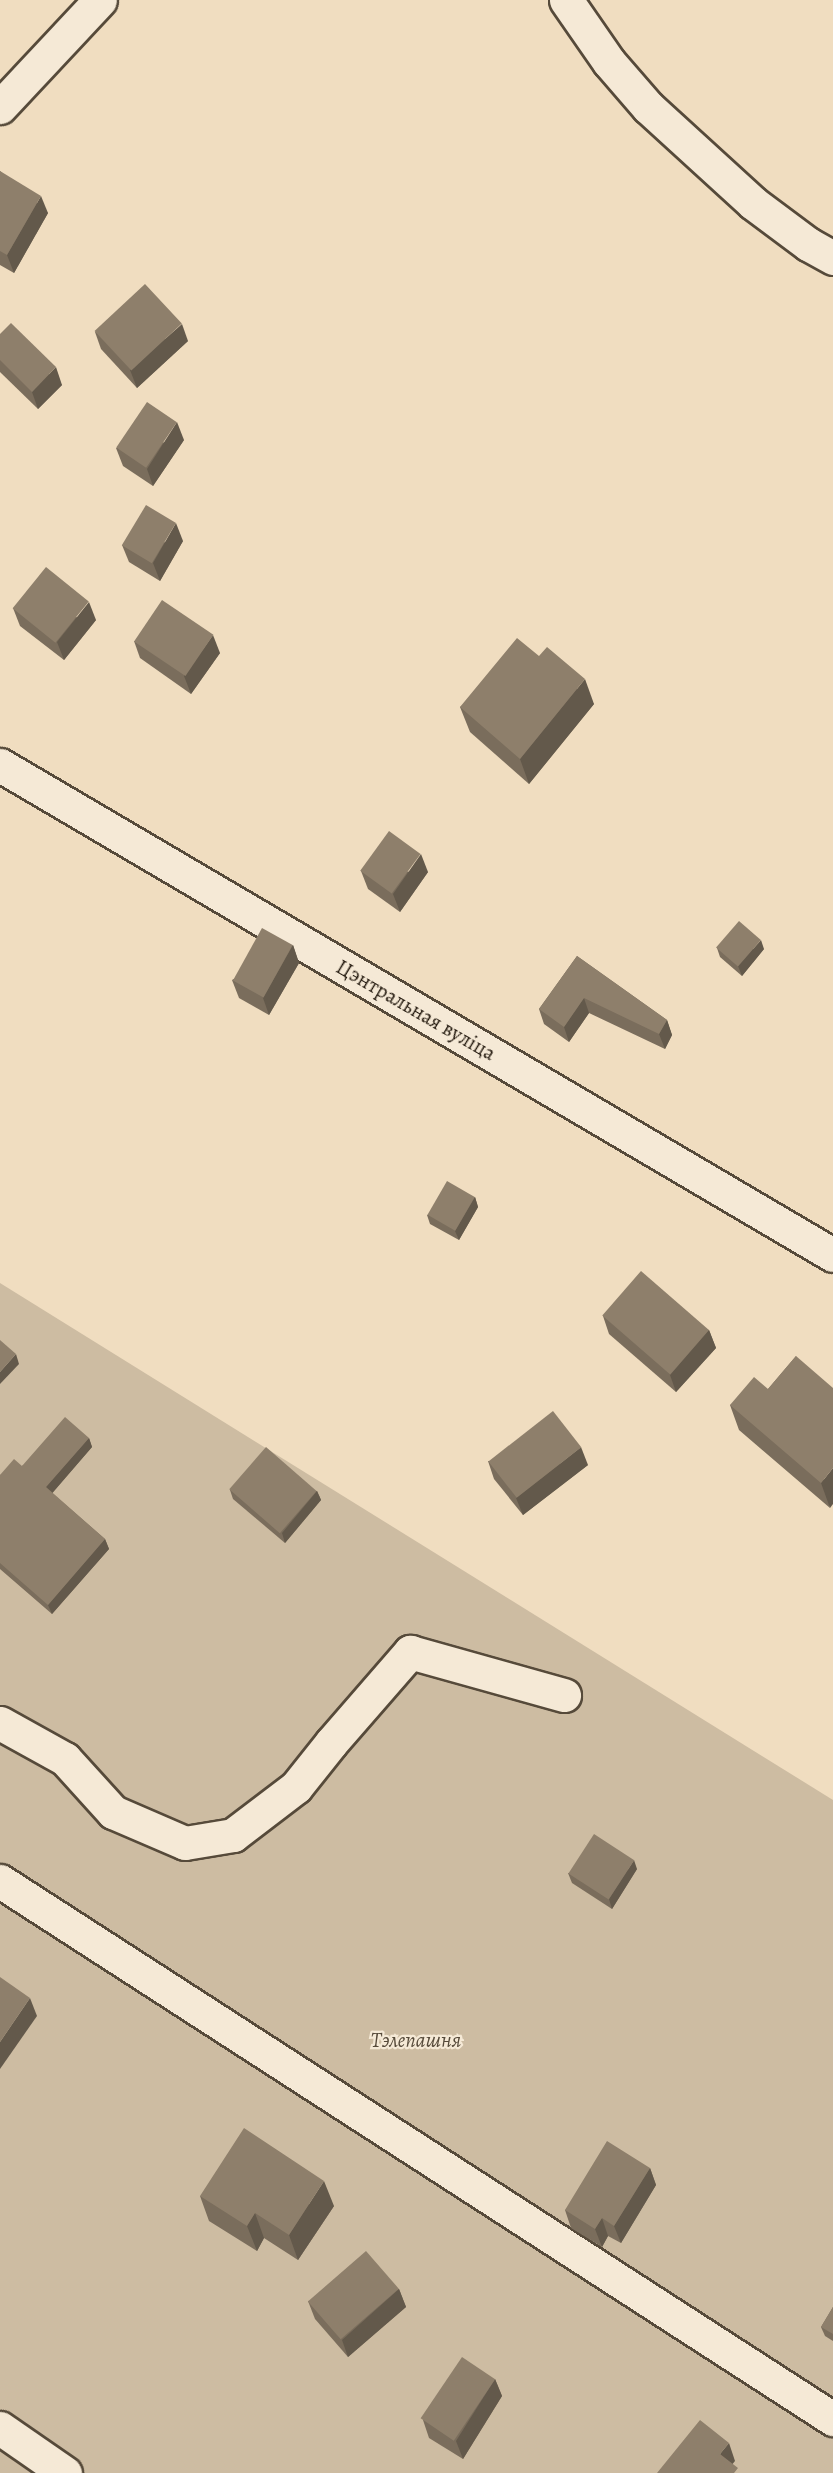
<!DOCTYPE html>
<html>
<head>
<meta charset="utf-8">
<style>
  body { margin:0 }
  #map { position:relative; width:833px; height:2473px; overflow:hidden; background:#f0ddc0; font-family:Alegreya,serif }
  div>[style] { position:absolute }
  .green>* { inset:0; background:#cdbca2 }
  .roads { filter:drop-shadow(2px 0 #564a3a) drop-shadow(-2px 0 #564a3a) drop-shadow(0 2px #564a3a) drop-shadow(0 -2px #564a3a) }
  .minor>* { height:33px; margin:-16.5px; padding:0 16.5px; transform-origin:16.5px; border-radius:16.5px; background:#f5e9d6 }
  .wall>* { inset:0; background:#7a6d5c }
  .shaded-wall>* { inset:0; background:#63594b }
  .building>* { inset:0; background:#8e7f6b; transform-origin:0 0 }
  span { translate:-50% -50%; white-space:nowrap; text-align:center; line-height:1.15; -webkit-text-stroke:4.5px #f5e9d6; paint-order:stroke }
  .street-label { font-size:21px; color:#23190e }
  .park-label { font-size:21px; color:#564a3a; font-style:italic }
</style>
</head>
<body>
<div id="map">
  <div class="green">
    <i style="clip-path:polygon(0 1283px,833px 1800px,833px 2473px,0 2473px)"></i>
  </div>
  <div class="roads">
    <div class="minor">
      <i style="left:566px;top:0;width:75px;rotate:55.3deg"></i>
      <i style="left:609px;top:62px;width:60px;rotate:49.1deg"></i>
      <i style="left:648px;top:107px;width:142px;rotate:42.4deg"></i>
      <i style="left:753px;top:203px;width:69px;rotate:36.7deg"></i>
      <i style="left:808px;top:244px;width:29px;rotate:29deg"></i>
      <i style="left:0;top:107px;width:146px;rotate:-46.9deg"></i>
      <i style="left:0;top:765px;width:966px;rotate:30.47deg"></i>
      <i style="left:0;top:1723px;width:74px;rotate:29deg"></i>
      <i style="left:65px;top:1759px;width:72px;rotate:47.8deg"></i>
      <i style="left:113px;top:1812px;width:78px;rotate:23.3deg"></i>
      <i style="left:185px;top:1843px;width:49px;rotate:-9.5deg"></i>
      <i style="left:233px;top:1835px;width:79px;rotate:-37.3deg"></i>
      <i style="left:296px;top:1787px;width:56px;rotate:-51.5deg"></i>
      <i style="left:331px;top:1743px;width:121px;rotate:-49deg"></i>
      <i style="left:410px;top:1652px;width:160px;rotate:15.6deg"></i>
      <i style="left:0;top:1881px;width:992px;rotate:32.86deg"></i>
      <i style="left:0;top:2428px;width:79px;rotate:34.7deg"></i>
    </div>
  </div>
  <div class="wall">
    <i style="clip-path:polygon(0 171px,48px 213px,14px 273px,0 265px)"></i>
    <i style="clip-path:polygon(95px 332px,188px 341px,137px 388px,101px 349px)"></i>
    <i style="clip-path:polygon(0 334px,62px 385px,38px 409px,0 372px)"></i>
    <i style="clip-path:polygon(184px 440px,153px 486px,123px 466px,116px 448px)"></i>
    <i style="clip-path:polygon(183px 541px,160px 581px,129px 562px,122px 545px)"></i>
    <i style="clip-path:polygon(13px 608px,96px 620px,64px 660px,20px 626px)"></i>
    <i style="clip-path:polygon(134px 641px,220px 653px,191px 694px,140px 658px)"></i>
    <i style="clip-path:polygon(539px 656px,594px 704px,529px 784px,470px 732px,460px 707px)"></i>
    <i style="clip-path:polygon(361px 871px,428px 872px,400px 912px,368px 889px)"></i>
    <i style="clip-path:polygon(293px 945px,299px 963px,269px 1015px,239px 998px,232px 980px)"></i>
    <i style="clip-path:polygon(717px 948px,764px 949px,742px 976px,720px 957px)"></i>
    <i style="clip-path:polygon(577px 956px,667px 1020px,672px 1035px,665px 1049px,589px 1013px,569px 1042px,544px 1024px,539px 1009px)"></i>
    <i style="clip-path:polygon(475px 1197px,478px 1207px,459px 1240px,430px 1224px,427px 1215px)"></i>
    <i style="clip-path:polygon(603px 1316px,709px 1330px,716px 1348px,676px 1392px,609px 1334px)"></i>
    <i style="clip-path:polygon(796px 1356px,830px 1508px,739px 1430px,730px 1405px,768px 1389px)"></i>
    <i style="clip-path:polygon(89px 1438px,92px 1447px,52px 1493px,105px 1539px,109px 1549px,52px 1614px,0 1569px,0 1475px)"></i>
    <i style="clip-path:polygon(488px 1461px,588px 1465px,523px 1515px,494px 1479px)"></i>
    <i style="clip-path:polygon(230px 1490px,317px 1491px,321px 1500px,285px 1543px,233px 1499px)"></i>
    <i style="clip-path:polygon(637px 1869px,612px 1909px,572px 1883px,568px 1873px)"></i>
    <i style="clip-path:polygon(650px 2168px,656px 2185px,621px 2243px,608px 2236px,602px 2247px,571px 2228px,565px 2210px)"></i>
    <i style="clip-path:polygon(200px 2196px,334px 2206px,298px 2260px,264px 2238px,257px 2251px,209px 2221px)"></i>
    <i style="clip-path:polygon(399px 2289px,406px 2307px,348px 2357px,315px 2319px,308px 2301px)"></i>
    <i style="clip-path:polygon(833px 2307px,833px 2341px,825px 2336px,821px 2327px)"></i>
    <i style="clip-path:polygon(495px 2379px,502px 2396px,463px 2459px,429px 2438px,423px 2420px)"></i>
  </div>
  <div class="shaded-wall">
    <i style="clip-path:polygon(41px 196px,48px 213px,14px 273px,7px 255px)"></i>
    <i style="clip-path:polygon(182px 324px,188px 341px,137px 388px,130px 370px)"></i>
    <i style="clip-path:polygon(56px 367px,62px 385px,38px 409px,32px 392px)"></i>
    <i style="clip-path:polygon(177px 422px,184px 440px,153px 486px,147px 469px)"></i>
    <i style="clip-path:polygon(176px 523px,183px 541px,160px 581px,153px 563px)"></i>
    <i style="clip-path:polygon(89px 602px,96px 620px,64px 660px,57px 642px)"></i>
    <i style="clip-path:polygon(213px 635px,220px 653px,191px 694px,184px 676px)"></i>
    <i style="clip-path:polygon(585px 679px,594px 704px,529px 784px,520px 759px)"></i>
    <i style="clip-path:polygon(421px 854px,428px 872px,400px 912px,393px 894px)"></i>
    <i style="clip-path:polygon(761px 940px,764px 949px,742px 976px,738px 966px)"></i>
    <i style="clip-path:polygon(293px 945px,299px 963px,269px 1015px,263px 998px)"></i>
    <i style="clip-path:polygon(584px 998px,589px 1013px,569px 1042px,564px 1027px)"></i>
    <i style="clip-path:polygon(667px 1020px,672px 1035px,665px 1049px,659px 1034px)"></i>
    <i style="clip-path:polygon(475px 1197px,478px 1207px,459px 1240px,455px 1231px)"></i>
    <i style="clip-path:polygon(709px 1330px,716px 1348px,676px 1392px,670px 1375px)"></i>
    <i style="clip-path:polygon(16px 1354px,19px 1364px,0 1384px,0 1372px)"></i>
    <i style="clip-path:polygon(89px 1438px,92px 1447px,49px 1497px,46px 1487px)"></i>
    <i style="clip-path:polygon(581px 1447px,588px 1465px,523px 1515px,516px 1498px)"></i>
    <i style="clip-path:polygon(833px 1468px,833px 1504px,830px 1508px,821px 1483px)"></i>
    <i style="clip-path:polygon(317px 1491px,321px 1500px,285px 1543px,282px 1533px)"></i>
    <i style="clip-path:polygon(105px 1539px,109px 1549px,52px 1614px,48px 1605px)"></i>
    <i style="clip-path:polygon(634px 1860px,637px 1869px,612px 1909px,609px 1899px)"></i>
    <i style="clip-path:polygon(30px 1998px,37px 2016px,0 2069px,0 2042px)"></i>
    <i style="clip-path:polygon(650px 2168px,656px 2185px,621px 2243px,614px 2226px)"></i>
    <i style="clip-path:polygon(324px 2181px,334px 2206px,298px 2260px,289px 2235px)"></i>
    <i style="clip-path:polygon(255px 2213px,264px 2238px,257px 2251px,247px 2226px)"></i>
    <i style="clip-path:polygon(602px 2218px,608px 2236px,602px 2247px,595px 2229px)"></i>
    <i style="clip-path:polygon(399px 2289px,406px 2307px,348px 2357px,342px 2340px)"></i>
    <i style="clip-path:polygon(495px 2379px,502px 2396px,463px 2459px,456px 2441px)"></i>
    <i style="clip-path:polygon(729px 2443px,735px 2461px,726px 2472px,720px 2454px)"></i>
  </div>
  <div class="building">
    <i style="clip-path:polygon(0 171px,41px 196px,7px 255px,0 251px)"></i>
    <i style="left:145px;top:284px;width:54px;height:69px;rotate:47deg"></i>
    <i style="clip-path:polygon(11px 323px,56px 367px,32px 392px,0 360px,0 334px)"></i>
    <i style="left:147px;top:402px;width:36px;height:55px;rotate:34deg"></i>
    <i style="left:146px;top:505px;width:35px;height:47px;rotate:31deg"></i>
    <i style="left:46px;top:567px;width:55px;height:53px;rotate:39deg"></i>
    <i style="left:162px;top:600px;width:62px;height:50px;rotate:34deg"></i>
    <i style="clip-path:polygon(517px 638px,539px 656px,547px 647px,585px 679px,520px 759px,460px 707px)"></i>
    <i style="left:389px;top:831px;width:39px;height:49px;rotate:36deg"></i>
    <i style="left:739px;top:921px;width:29px;height:35px;rotate:41deg"></i>
    <i style="left:262px;top:928px;width:35px;height:60px;rotate:29deg"></i>
    <i style="clip-path:polygon(577px 956px,667px 1020px,659px 1034px,584px 998px,564px 1027px,539px 1009px)"></i>
    <i style="left:447px;top:1181px;width:32px;height:39px;rotate:30deg"></i>
    <i style="left:641px;top:1271px;width:90px;height:59px;rotate:41deg"></i>
    <i style="clip-path:polygon(0 1340px,16px 1354px,0 1372px)"></i>
    <i style="clip-path:polygon(796px 1356px,833px 1388px,833px 1468px,821px 1483px,730px 1405px,754px 1377px,768px 1389px)"></i>
    <i style="left:553px;top:1411px;width:46px;height:82px;rotate:52deg"></i>
    <i style="clip-path:polygon(65px 1417px,89px 1438px,46px 1487px,105px 1539px,48px 1605px,0 1563px,0 1475px,14px 1459px,22px 1466px)"></i>
    <i style="left:266px;top:1447px;width:67px;height:56px;rotate:41deg"></i>
    <i style="left:594px;top:1834px;width:48px;height:47px;rotate:33deg"></i>
    <i style="clip-path:polygon(0 1977px,30px 1998px,0 2042px)"></i>
    <i style="clip-path:polygon(244px 2128px,324px 2181px,289px 2235px,255px 2213px,247px 2226px,200px 2196px)"></i>
    <i style="clip-path:polygon(607px 2141px,650px 2168px,614px 2226px,602px 2218px,595px 2229px,565px 2210px)"></i>
    <i style="left:366px;top:2251px;width:50px;height:77px;rotate:49deg"></i>
    <i style="clip-path:polygon(833px 2307px,833px 2334px,821px 2327px)"></i>
    <i style="left:462px;top:2357px;width:40px;height:74px;rotate:34deg"></i>
    <i style="clip-path:polygon(700px 2420px,729px 2443px,720px 2454px,738px 2468px,734px 2473px,657px 2473px)"></i>
  </div>
  <div class="street-label">
    <span style="left:416px;top:1010px;rotate:30deg">Цэнтральная вуліца</span>
  </div>
  <div class="park-label">
    <span style="left:416px;top:2040px">Тэлепашня</span>
  </div>
</div>
</body>
</html>
